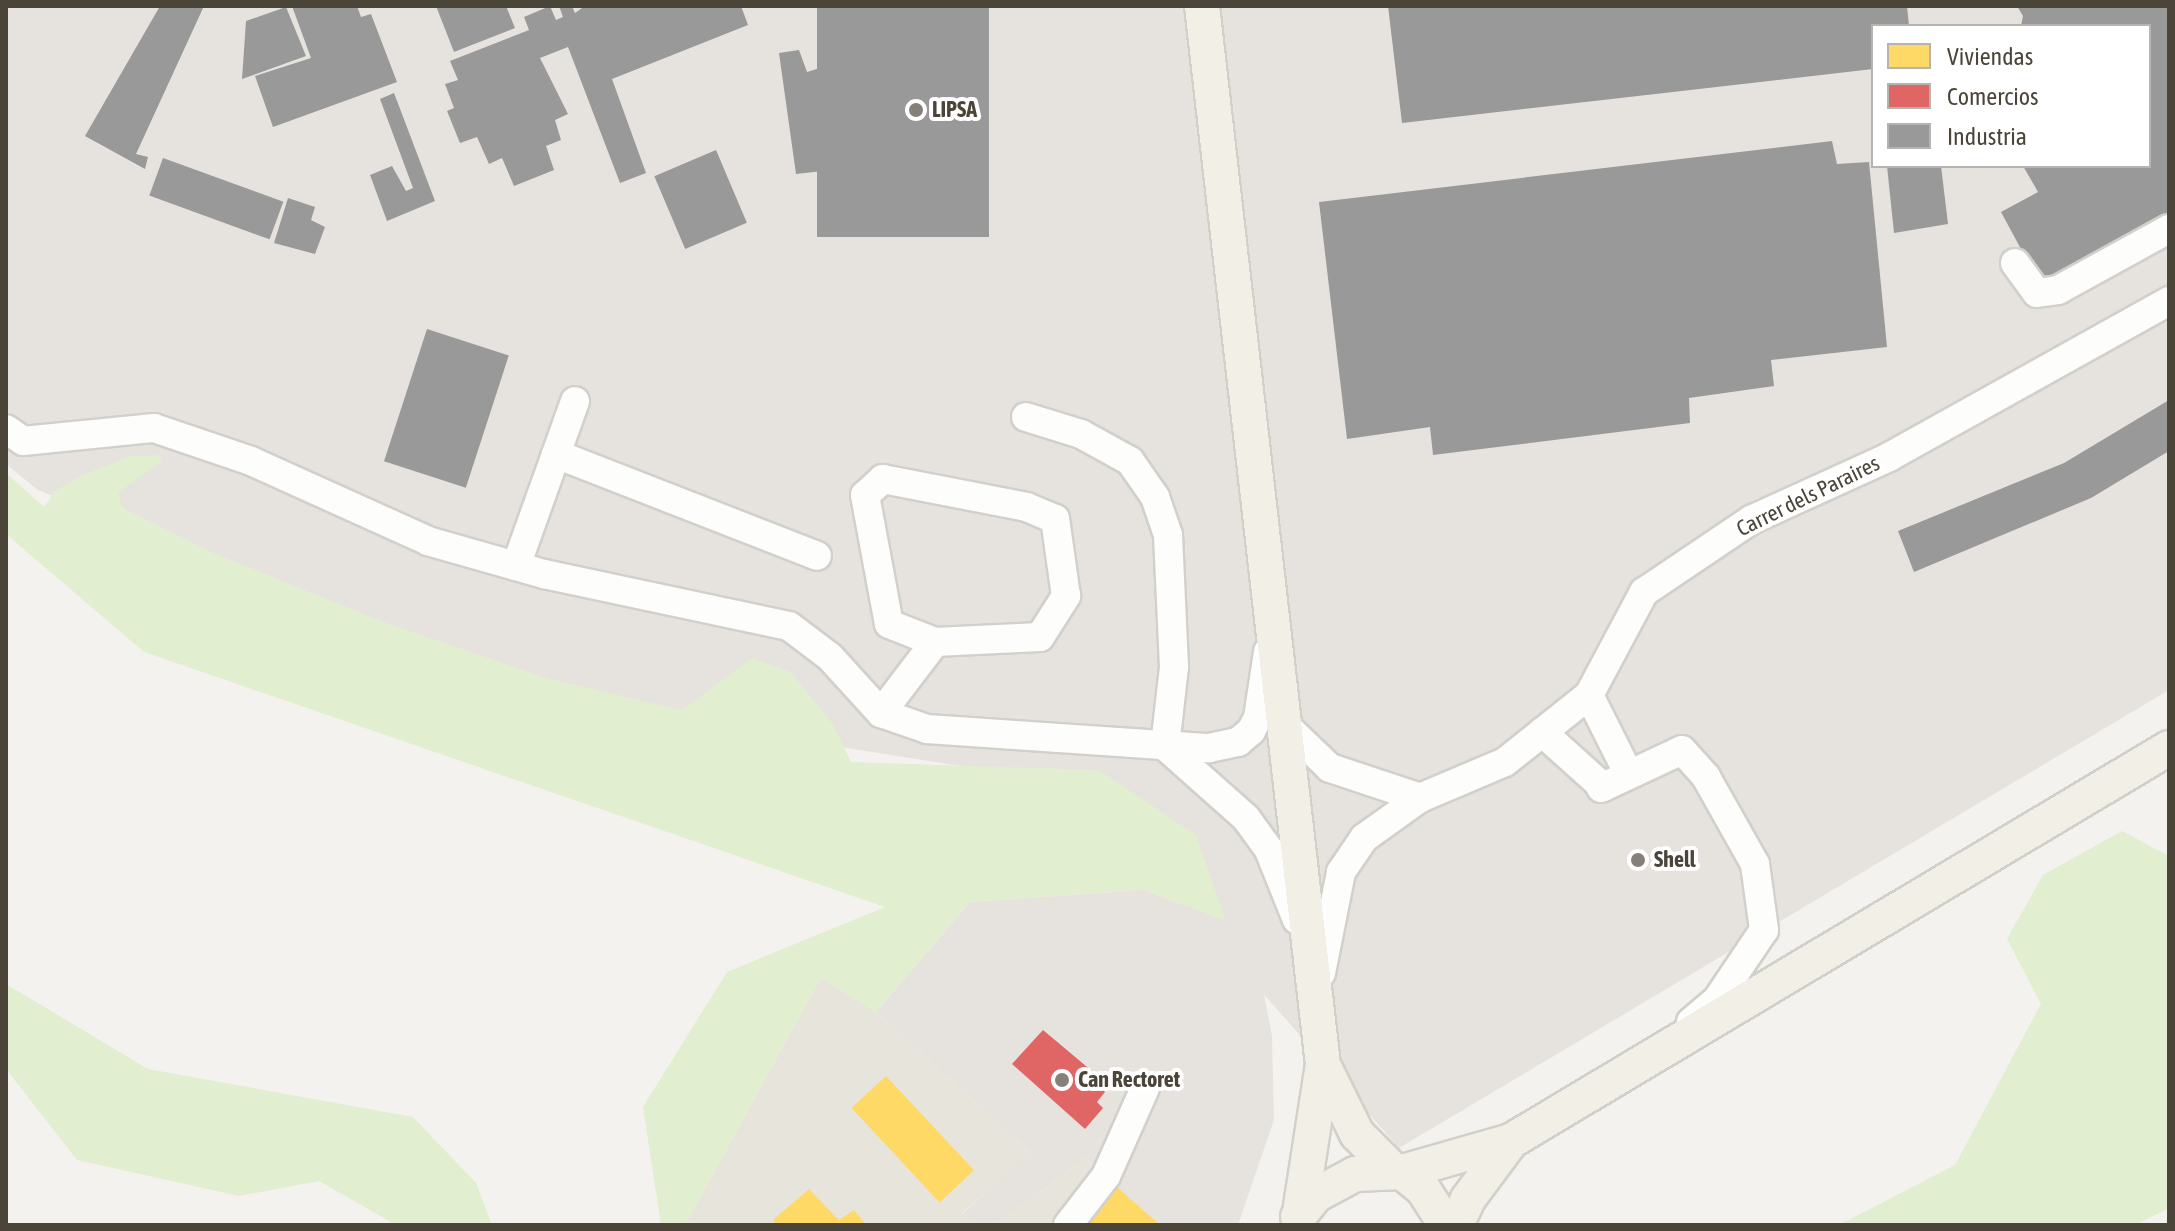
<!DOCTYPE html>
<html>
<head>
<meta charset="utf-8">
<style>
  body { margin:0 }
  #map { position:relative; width:2175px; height:1231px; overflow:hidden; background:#f4f2ee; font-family:"Asap Condensed",sans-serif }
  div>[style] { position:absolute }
  .residential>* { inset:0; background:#e7e4dc }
  .industrial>* { inset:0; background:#e6e2de }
  .green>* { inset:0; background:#e1eecf }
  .parking>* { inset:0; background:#e6e3df }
  .homes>* { inset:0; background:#ffd966; transform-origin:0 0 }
  .shops>* { inset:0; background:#e06666 }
  .industry>* { inset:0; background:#999; transform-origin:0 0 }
  .roads { filter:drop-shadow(2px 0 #d2d0cb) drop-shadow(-2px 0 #d2d0cb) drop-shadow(0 2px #d2d0cb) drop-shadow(0 -2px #d2d0cb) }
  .minor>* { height:28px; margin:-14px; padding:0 14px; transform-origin:14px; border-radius:14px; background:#fdfdfc }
  .major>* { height:34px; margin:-17px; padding:0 17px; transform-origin:17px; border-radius:17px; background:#f2efe6 }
  .dots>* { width:22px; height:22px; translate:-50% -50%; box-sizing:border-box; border:4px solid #fff; border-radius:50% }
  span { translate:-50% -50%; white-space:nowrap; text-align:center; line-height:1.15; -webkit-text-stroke:8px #fff; paint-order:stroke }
  .poi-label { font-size:22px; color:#4b4439; font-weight:700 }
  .left { translate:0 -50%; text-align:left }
  .street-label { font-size:22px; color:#4b4439 }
  .frame { position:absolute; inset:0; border:8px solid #4b4439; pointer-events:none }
  .legend { position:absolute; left:1871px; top:24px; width:280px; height:144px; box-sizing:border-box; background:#fff; border:2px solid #b7b4b0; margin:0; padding:10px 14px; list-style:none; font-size:24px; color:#4b4439 }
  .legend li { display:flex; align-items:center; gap:16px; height:40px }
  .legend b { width:40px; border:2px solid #b7b4b0 }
</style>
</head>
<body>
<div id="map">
  <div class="residential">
    <i style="clip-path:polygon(821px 977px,876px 1012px,1032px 1154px,962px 1213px,973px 1225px,685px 1225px)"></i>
    <i style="clip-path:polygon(1085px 1158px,1162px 1225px,996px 1225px)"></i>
  </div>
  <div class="industrial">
    <i style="clip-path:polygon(evenodd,6px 6px,2169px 6px,2169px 690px,1399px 1148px,1080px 785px,564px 703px,38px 490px,6px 464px,6px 6px,1873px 26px,2149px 26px,2149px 166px,1873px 166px,1873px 26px)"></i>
  </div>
  <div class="green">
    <i style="clip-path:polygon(161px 455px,162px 461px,118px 493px,123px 508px,214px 553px,381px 621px,547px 678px,682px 710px,752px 658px,791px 672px,834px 726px,851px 762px,1099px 770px,1196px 835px,1226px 921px,1144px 890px,970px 902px,876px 1012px,821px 977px,685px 1225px,661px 1225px,643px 1107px,727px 972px,885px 907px,144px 652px,6px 534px,6px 473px,44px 507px,55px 491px,83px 475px,131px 456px)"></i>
    <i style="clip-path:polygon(2122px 831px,2169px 856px,2169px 1208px,2135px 1225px,1839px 1225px,1955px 1165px,2041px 1004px,2007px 939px,2043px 875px)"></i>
    <i style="clip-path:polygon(6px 984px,148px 1069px,413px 1117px,476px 1183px,492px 1225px,396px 1225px,319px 1181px,239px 1196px,77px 1160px,6px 1069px)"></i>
  </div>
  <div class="parking">
    <i style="clip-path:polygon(856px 447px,1110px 491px,1087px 686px,946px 675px,870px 632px)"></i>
    <i style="clip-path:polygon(1144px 890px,1226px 921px,1254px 942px,1272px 1036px,1274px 1120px,1238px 1225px,1160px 1225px,1085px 1158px,996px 1225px,973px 1225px,962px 1214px,1031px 1153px,876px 1012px,970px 902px)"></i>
  </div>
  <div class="homes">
    <i style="left:886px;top:1076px;width:129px;height:47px;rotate:47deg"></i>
    <i style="clip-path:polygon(1117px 1187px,1160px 1225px,1084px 1225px)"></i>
    <i style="clip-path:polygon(809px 1189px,839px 1220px,854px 1210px,866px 1225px,777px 1225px,773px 1220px)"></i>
  </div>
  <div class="shops">
    <i style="clip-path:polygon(1043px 1030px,1099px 1077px,1096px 1084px,1105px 1092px,1097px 1102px,1103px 1108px,1085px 1129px,1012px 1064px)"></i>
  </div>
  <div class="industry">
    <i style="clip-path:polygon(160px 6px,204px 6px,136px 154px,148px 157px,145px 169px,85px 136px)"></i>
    <i style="clip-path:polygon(292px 6px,357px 6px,361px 17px,371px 14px,397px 82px,273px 127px,255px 76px,311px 58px)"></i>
    <i style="clip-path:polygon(436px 6px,506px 6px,515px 28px,454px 52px)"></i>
    <i style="clip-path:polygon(550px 6px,556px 20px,563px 17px,559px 6px,572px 6px,575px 13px,585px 6px,741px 6px,748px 25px,612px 79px,646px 173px,620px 183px,568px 47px,540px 58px,568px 114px,555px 120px,561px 140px,546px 146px,554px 170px,514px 186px,502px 158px,489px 164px,477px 137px,460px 143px,447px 111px,454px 108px,445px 84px,458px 80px,450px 61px,529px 30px,524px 17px)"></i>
    <i style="left:817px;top:6px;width:172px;height:231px"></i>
    <i style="clip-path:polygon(1388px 6px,1907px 6px,1909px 26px,1873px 26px,1873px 69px,1402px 123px)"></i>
    <i style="clip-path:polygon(2017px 6px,2169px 6px,2169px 218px,2042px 288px,2001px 212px,2038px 192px,2023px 166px,2149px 166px,2149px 26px,2021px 26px,2023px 16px)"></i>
    <i style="clip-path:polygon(286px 7px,306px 56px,242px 79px,246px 21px)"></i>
    <i style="clip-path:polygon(799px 50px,807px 72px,820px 68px,832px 170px,796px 174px,779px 53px)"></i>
    <i style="clip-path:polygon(394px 93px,435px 201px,387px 221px,370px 175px,392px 166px,406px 191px,413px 188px,380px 99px)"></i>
    <i style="clip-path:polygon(1832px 141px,1837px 164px,1869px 162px,1887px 347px,1771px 360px,1774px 386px,1689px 398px,1690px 423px,1433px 455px,1430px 427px,1347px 439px,1319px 202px)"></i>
    <i style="left:716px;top:150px;width:79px;height:67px;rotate:67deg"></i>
    <i style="left:163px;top:158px;width:128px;height:40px;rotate:20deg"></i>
    <i style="clip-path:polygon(1887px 166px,1941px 166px,1948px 224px,1894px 233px)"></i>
    <i style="clip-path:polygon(288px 198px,315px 207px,311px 220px,325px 227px,315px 254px,274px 243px)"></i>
    <i style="left:427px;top:329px;width:86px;height:139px;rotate:18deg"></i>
    <i style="clip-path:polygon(2169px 400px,2169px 451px,2091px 498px,1914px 572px,1898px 531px,2064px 463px)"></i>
  </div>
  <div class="roads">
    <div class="minor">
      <i style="left:2015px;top:263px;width:37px;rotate:54deg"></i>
      <i style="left:2037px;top:293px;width:21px;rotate:-8deg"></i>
      <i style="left:2058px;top:290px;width:127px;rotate:-28.8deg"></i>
      <i style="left:1026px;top:417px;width:58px;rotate:17.2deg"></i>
      <i style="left:1081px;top:434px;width:56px;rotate:28.9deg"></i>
      <i style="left:1130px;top:461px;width:44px;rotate:55.2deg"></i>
      <i style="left:1155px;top:497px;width:40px;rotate:71.1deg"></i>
      <i style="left:1168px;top:535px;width:132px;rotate:87.4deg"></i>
      <i style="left:1174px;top:667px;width:80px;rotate:96.5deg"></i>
      <i style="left:6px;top:429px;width:21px;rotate:35deg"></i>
      <i style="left:23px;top:441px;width:132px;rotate:-5.7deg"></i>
      <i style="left:154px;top:428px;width:102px;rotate:18.8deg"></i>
      <i style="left:251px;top:461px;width:194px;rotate:24.3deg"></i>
      <i style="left:428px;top:541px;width:121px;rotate:15.9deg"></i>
      <i style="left:544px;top:574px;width:250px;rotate:12deg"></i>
      <i style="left:789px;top:626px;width:51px;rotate:37.1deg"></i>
      <i style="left:830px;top:657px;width:76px;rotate:47.7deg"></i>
      <i style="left:881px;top:713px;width:49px;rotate:19.2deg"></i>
      <i style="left:927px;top:729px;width:283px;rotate:3.9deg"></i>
      <i style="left:1209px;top:748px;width:30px;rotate:-12deg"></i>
      <i style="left:1238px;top:742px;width:17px;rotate:-40deg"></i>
      <i style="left:1251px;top:731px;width:15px;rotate:-62deg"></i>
      <i style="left:1258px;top:718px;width:67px;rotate:-81.4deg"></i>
      <i style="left:556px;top:454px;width:280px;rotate:21.3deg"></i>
      <i style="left:516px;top:566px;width:175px;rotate:-70.3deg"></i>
      <i style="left:1589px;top:695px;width:87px;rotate:63.4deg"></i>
      <i style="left:881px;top:713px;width:89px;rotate:-52.7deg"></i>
      <i style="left:935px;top:642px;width:105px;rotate:-2.7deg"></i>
      <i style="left:1040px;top:637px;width:49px;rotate:-57.6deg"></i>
      <i style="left:1066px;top:596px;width:78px;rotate:-98.1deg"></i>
      <i style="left:1055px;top:519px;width:30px;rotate:-157deg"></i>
      <i style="left:1027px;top:507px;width:147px;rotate:-169deg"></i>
      <i style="left:883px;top:479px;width:24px;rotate:138deg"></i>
      <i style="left:865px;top:495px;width:131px;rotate:79.5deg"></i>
      <i style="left:889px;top:624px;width:49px;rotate:21.4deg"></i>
      <i style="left:1283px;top:723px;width:65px;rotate:43.8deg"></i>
      <i style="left:1330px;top:768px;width:95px;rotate:18.4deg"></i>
      <i style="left:1542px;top:732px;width:82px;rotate:42deg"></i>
      <i style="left:1165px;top:746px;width:108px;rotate:41.6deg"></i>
      <i style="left:1246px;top:818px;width:39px;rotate:54deg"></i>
      <i style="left:1269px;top:850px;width:75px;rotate:68.2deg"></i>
      <i style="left:1601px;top:788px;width:89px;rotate:-25.1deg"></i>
      <i style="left:1682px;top:750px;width:36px;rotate:48deg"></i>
      <i style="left:1706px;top:777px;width:100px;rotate:60.6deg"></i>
      <i style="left:1755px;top:864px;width:67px;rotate:82.2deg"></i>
      <i style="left:1764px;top:930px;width:84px;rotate:123.9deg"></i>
      <i style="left:1717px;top:1000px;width:34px;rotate:140deg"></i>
      <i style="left:1321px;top:973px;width:103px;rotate:-78.8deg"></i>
      <i style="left:1341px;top:872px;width:41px;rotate:-55.9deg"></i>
      <i style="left:1364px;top:838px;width:69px;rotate:-35.5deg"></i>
      <i style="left:1420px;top:798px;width:92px;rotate:-23deg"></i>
      <i style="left:1505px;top:762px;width:107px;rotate:-38.6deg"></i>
      <i style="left:1589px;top:695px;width:117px;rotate:-61.9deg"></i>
      <i style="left:1644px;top:592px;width:129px;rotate:-33.9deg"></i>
      <i style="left:1751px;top:520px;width:152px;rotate:-24.5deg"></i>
      <i style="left:1889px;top:457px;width:321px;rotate:-29.1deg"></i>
      <i style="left:1068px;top:1225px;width:62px;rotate:-52.2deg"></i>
      <i style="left:1106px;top:1176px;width:96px;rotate:-66.1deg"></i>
    </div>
    <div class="major">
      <i style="left:1202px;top:6px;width:1065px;rotate:83.48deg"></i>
      <i style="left:1323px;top:1064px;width:151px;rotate:98.8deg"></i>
      <i style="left:1325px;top:1069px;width:72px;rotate:63.8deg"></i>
      <i style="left:1357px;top:1134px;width:51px;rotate:45deg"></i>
      <i style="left:1402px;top:1172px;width:27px;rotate:39deg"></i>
      <i style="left:1423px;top:1189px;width:43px;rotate:57.4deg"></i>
      <i style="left:1298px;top:1217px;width:28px;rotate:-51deg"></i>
      <i style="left:1316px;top:1195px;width:44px;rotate:-28.3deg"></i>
      <i style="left:1355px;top:1174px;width:47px;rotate:-2.4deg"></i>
      <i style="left:1402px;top:1172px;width:113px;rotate:-15.9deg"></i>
      <i style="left:1511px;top:1141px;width:766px;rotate:-30.85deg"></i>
      <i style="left:1456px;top:1225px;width:29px;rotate:-65deg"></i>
      <i style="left:1468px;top:1199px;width:72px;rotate:-53.4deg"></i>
    </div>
  </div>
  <div class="dots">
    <i style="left:916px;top:110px;background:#868178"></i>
    <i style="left:1638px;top:860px;background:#868178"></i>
    <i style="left:1062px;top:1080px;background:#868178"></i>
  </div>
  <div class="poi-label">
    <span class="left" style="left:932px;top:110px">LIPSA</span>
    <span class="left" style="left:1654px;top:860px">Shell</span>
    <span class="left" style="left:1078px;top:1080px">Can Rectoret</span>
  </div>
  <div class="street-label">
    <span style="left:1808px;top:496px;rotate:-26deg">Carrer dels Paraires</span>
  </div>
  <div class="frame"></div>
  <ul class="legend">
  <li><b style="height:22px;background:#ffd966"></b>Viviendas</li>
  <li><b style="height:22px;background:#e06666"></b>Comercios</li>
  <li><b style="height:22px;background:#999"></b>Industria</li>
  </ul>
</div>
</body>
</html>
